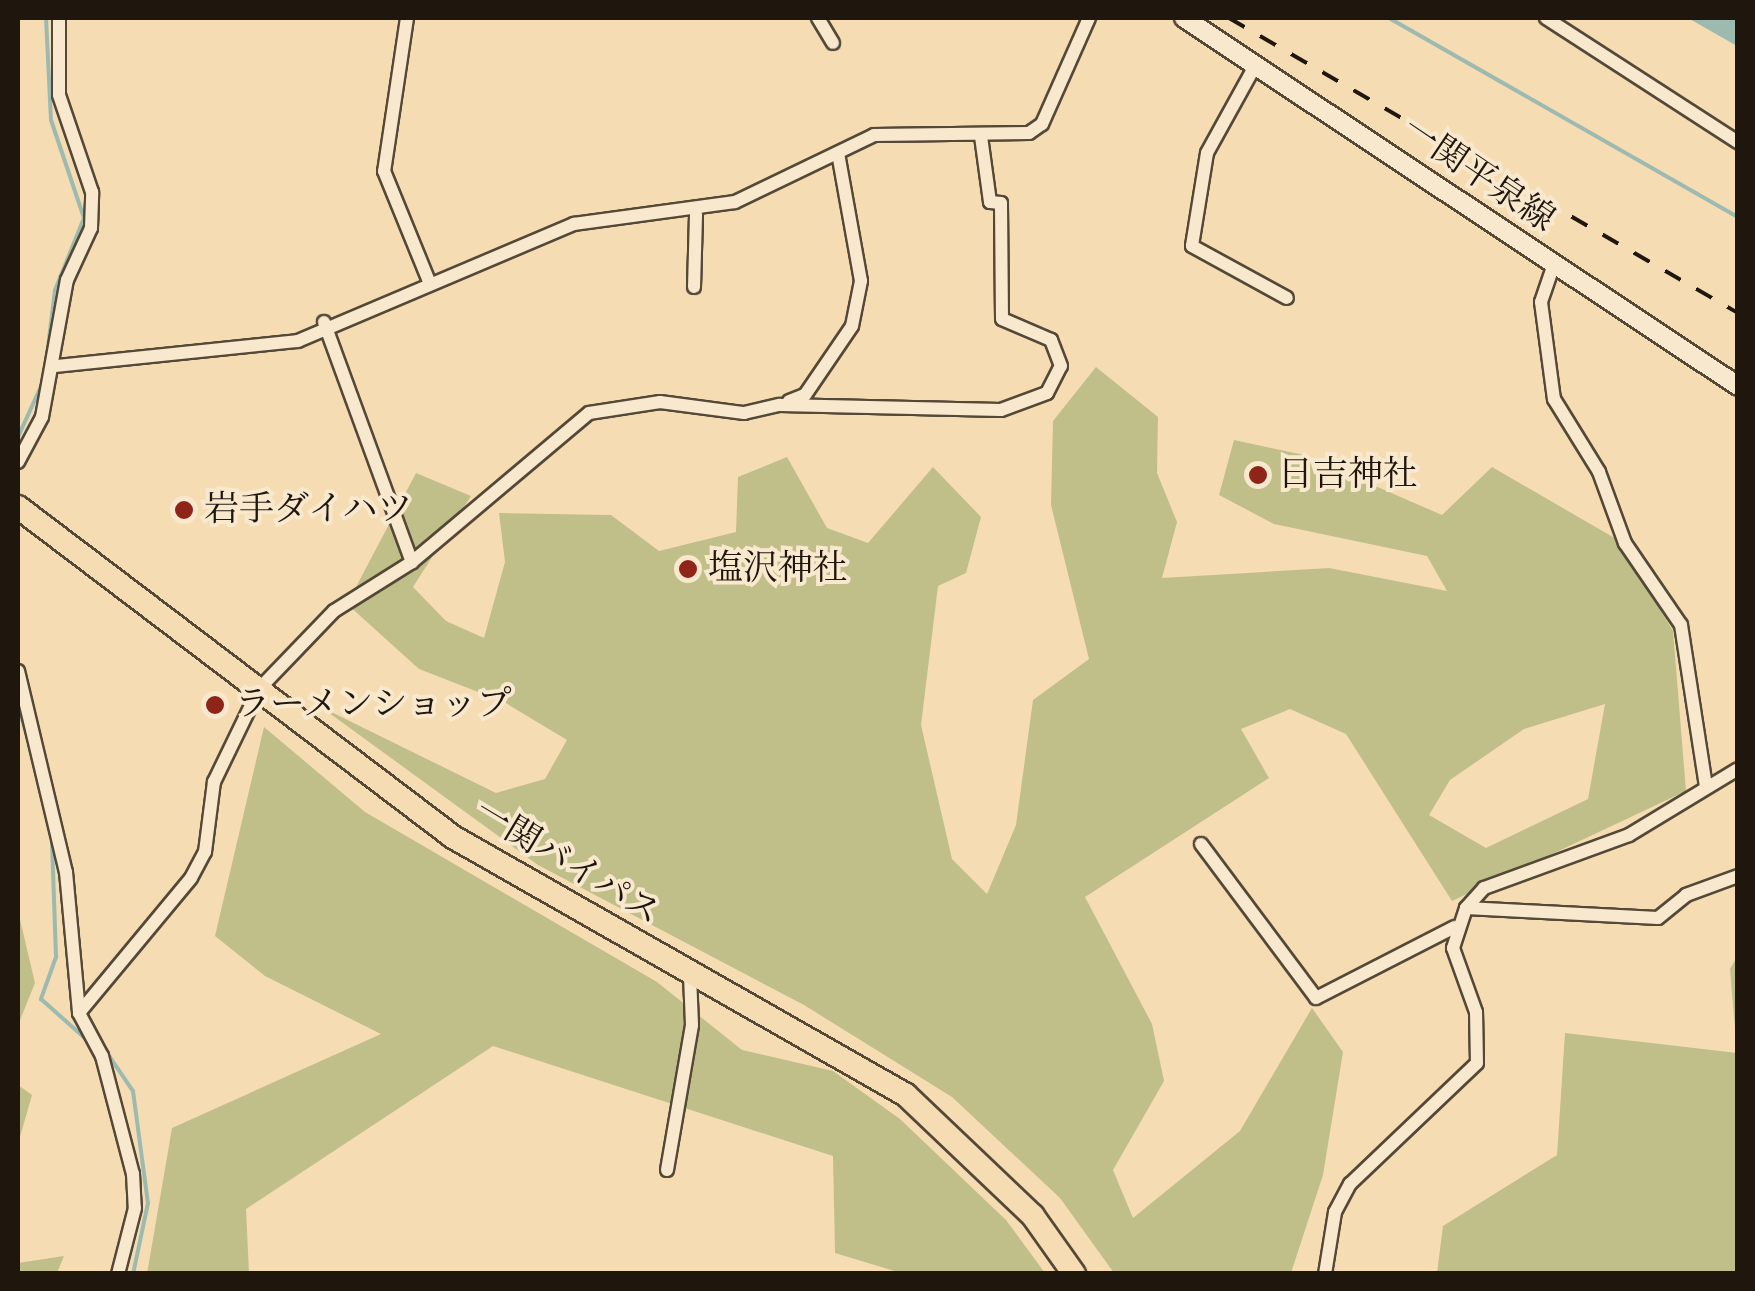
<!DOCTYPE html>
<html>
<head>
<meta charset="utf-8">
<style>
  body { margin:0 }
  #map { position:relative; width:1755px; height:1291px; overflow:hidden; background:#f5dcb3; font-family:"Libre Bodoni","Noto Serif JP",serif }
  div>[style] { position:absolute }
  .green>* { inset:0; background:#c0bf8a }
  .water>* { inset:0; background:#9dbab1 }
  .stream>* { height:4px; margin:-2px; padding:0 2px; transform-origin:2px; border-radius:2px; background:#9dbab1 }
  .roads { filter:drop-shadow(2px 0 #544837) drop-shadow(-2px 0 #544837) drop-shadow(0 2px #544837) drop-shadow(0 -2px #544837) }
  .street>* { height:12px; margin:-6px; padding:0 6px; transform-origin:6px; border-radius:6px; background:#f8e8ce }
  .secondary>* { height:18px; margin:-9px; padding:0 9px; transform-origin:9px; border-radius:9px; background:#f8e8ce }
  .highway>* { height:22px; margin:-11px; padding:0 11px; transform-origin:11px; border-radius:11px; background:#f5dcb3 }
  .rail>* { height:4px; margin-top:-2px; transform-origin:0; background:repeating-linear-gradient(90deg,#1f170e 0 18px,transparent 0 36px) }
  .dots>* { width:28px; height:28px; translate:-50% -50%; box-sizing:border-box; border:5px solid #f8e8ce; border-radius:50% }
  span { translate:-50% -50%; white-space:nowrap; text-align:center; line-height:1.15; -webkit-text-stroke:8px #f8e8ce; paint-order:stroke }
  .street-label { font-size:35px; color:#1f170e }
  .poi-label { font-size:35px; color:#1f170e }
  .left { translate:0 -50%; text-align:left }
  .frame { position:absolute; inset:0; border:20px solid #1f170e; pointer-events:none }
</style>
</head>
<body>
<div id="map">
  <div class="green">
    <i style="clip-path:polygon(evenodd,1096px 367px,1158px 417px,1157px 473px,1177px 522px,1162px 578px,1329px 568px,1447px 591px,1427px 556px,1274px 524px,1219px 495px,1234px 440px,1304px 455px,1442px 515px,1492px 467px,1618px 540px,1673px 631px,1686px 791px,1452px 901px,1346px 734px,1290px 709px,1241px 729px,1269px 778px,1085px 897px,1152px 1024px,1164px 1081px,1113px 1170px,1133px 1218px,1240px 1131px,1312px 1008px,1343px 1052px,1323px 1175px,1291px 1273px,1114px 1273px,1060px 1198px,952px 1097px,804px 1005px,538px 865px,321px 707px,496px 793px,545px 779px,567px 740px,504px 702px,419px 669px,347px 604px,416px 473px,471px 496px,413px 587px,446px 621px,484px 638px,505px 562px,499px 513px,611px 515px,659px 551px,736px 532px,738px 477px,787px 457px,827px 528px,868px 543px,933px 467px,981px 517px,966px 573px,938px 586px,921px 725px,952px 859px,987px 894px,1016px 825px,1033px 700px,1089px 659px,1051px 505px,1053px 421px,1096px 367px,1605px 704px,1588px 799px,1486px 848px,1429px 815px,1450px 780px,1524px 729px,1605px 704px)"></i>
    <i style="clip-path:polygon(264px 727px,365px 812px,657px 982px,742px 1050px,833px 1071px,900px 1119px,1006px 1220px,1045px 1273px,901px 1273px,835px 1253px,833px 1156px,493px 1046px,246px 1209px,249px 1273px,147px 1274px,172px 1128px,381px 1034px,265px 976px,215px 936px)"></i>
    <i style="clip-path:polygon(18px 911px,35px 983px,18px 1025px)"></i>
    <i style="clip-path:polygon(1737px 957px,1737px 1273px,1437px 1273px,1443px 1226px,1557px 1155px,1565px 1033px,1737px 1053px,1730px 969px)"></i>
    <i style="clip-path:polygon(18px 1085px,32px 1095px,18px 1144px)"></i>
    <i style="clip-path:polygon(64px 1256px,57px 1273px,18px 1273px,18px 1263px)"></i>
  </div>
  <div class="water">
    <i style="clip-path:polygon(1688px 18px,1737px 18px,1737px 47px,1737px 46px)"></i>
  </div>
  <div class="stream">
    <i style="left:46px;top:18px;width:102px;rotate:87.2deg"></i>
    <i style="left:51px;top:120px;width:103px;rotate:71.4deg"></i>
    <i style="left:84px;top:218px;width:78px;rotate:111.9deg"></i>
    <i style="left:55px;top:290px;width:74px;rotate:97deg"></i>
    <i style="left:1389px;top:18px;width:402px;rotate:29.7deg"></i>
    <i style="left:18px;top:437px;width:60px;rotate:-65.6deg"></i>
    <i style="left:18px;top:706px;width:41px;rotate:72.9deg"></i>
    <i style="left:52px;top:842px;width:115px;rotate:88deg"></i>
    <i style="left:56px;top:957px;width:45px;rotate:109.7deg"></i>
    <i style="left:41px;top:999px;width:62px;rotate:41.7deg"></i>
    <i style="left:101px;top:1044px;width:57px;rotate:55.8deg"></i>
    <i style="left:133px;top:1091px;width:113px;rotate:82.4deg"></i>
    <i style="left:148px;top:1203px;width:73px;rotate:101.9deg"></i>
  </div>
  <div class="roads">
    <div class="street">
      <i style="left:407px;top:18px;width:155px;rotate:98.5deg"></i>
      <i style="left:384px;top:171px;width:119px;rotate:67.8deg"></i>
      <i style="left:818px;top:18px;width:29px;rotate:59deg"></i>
      <i style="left:1546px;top:18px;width:229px;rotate:32.9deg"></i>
      <i style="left:1255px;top:66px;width:99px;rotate:118.9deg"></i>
      <i style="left:1207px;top:153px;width:94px;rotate:99.2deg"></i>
      <i style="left:1192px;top:246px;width:108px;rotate:28.7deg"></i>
      <i style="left:1554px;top:264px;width:40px;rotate:108.9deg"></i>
      <i style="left:1541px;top:302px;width:98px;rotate:82.4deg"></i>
      <i style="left:1554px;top:399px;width:86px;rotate:58.3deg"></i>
      <i style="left:1599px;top:472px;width:76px;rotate:69.9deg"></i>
      <i style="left:1625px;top:543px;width:99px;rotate:55.7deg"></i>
      <i style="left:1681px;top:625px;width:163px;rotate:81.2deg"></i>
      <i style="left:694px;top:287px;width:73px;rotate:-88.4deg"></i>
      <i style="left:324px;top:322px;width:256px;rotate:69.9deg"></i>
      <i style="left:56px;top:366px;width:243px;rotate:-5.9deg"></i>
      <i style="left:298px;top:341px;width:300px;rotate:-23deg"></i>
      <i style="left:574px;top:224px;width:162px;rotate:-7.8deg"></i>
      <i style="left:735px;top:202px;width:154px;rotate:-25.7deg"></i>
      <i style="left:874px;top:135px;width:155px;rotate:-0.7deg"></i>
      <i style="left:1029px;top:133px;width:16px;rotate:-35deg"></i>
      <i style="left:1042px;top:124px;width:116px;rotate:-66.1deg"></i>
      <i style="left:789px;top:401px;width:17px;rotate:-21deg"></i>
      <i style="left:805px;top:395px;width:83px;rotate:-55.7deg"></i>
      <i style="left:852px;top:326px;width:46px;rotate:-78.7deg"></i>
      <i style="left:861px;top:281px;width:130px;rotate:-100.2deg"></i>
      <i style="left:18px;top:462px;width:51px;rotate:-61.9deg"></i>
      <i style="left:42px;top:417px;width:139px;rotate:-79.7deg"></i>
      <i style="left:67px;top:280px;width:57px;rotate:-65.2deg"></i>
      <i style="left:91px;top:228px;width:36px;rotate:-88deg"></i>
      <i style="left:92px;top:192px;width:102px;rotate:-108.8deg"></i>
      <i style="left:59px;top:95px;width:77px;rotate:-90deg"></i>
      <i style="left:18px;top:671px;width:207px;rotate:76.6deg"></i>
      <i style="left:66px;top:872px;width:142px;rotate:84.7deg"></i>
      <i style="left:79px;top:1013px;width:49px;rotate:61.9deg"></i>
      <i style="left:102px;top:1056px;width:122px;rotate:75.3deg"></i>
      <i style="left:133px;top:1174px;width:34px;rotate:87deg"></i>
      <i style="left:135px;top:1208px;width:68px;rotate:104.4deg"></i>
      <i style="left:1201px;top:844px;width:192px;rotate:53.2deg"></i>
      <i style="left:1316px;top:998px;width:156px;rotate:-27.1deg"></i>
      <i style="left:1466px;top:908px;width:192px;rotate:3deg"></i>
      <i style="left:1658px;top:918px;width:36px;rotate:-39deg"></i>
      <i style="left:1686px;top:895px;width:55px;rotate:-20.1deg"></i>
      <i style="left:79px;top:1013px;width:175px;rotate:-50.3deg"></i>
      <i style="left:191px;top:878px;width:30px;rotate:-62deg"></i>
      <i style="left:205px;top:852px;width:71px;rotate:-82.7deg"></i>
      <i style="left:214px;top:782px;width:103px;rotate:-64.2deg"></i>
      <i style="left:259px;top:689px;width:108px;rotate:-46.1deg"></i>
      <i style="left:334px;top:611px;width:92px;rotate:-32.1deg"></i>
      <i style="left:412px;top:562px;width:231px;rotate:-40.1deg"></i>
      <i style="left:589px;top:413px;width:72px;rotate:-8.8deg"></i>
      <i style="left:660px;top:402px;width:85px;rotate:7.5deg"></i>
      <i style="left:744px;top:413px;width:37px;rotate:-13deg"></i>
      <i style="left:780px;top:405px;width:221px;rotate:1.3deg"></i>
      <i style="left:1001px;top:410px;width:49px;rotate:-20.3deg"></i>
      <i style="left:1047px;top:393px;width:30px;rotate:-63deg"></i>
      <i style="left:1061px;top:366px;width:28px;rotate:-111deg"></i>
      <i style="left:1051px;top:340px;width:53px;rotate:-156.8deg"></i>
      <i style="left:1002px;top:319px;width:116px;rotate:-90.5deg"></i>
      <i style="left:1001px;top:203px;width:11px;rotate:-175deg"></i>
      <i style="left:990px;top:202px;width:67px;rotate:-97.8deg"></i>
      <i style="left:667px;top:1170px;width:147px;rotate:-80.2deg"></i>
      <i style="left:692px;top:1025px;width:50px;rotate:-92.3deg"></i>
      <i style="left:1325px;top:1274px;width:63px;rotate:-80.8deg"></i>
      <i style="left:1335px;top:1212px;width:32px;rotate:-62deg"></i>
      <i style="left:1350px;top:1184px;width:175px;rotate:-43.6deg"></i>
      <i style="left:1477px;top:1063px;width:51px;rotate:-91.1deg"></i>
      <i style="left:1476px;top:1012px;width:68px;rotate:-109.8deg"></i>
      <i style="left:1453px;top:948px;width:42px;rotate:-72deg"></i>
      <i style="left:1466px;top:908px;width:27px;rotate:-48deg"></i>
      <i style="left:1484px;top:888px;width:154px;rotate:-20.1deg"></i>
      <i style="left:1629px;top:835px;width:127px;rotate:-31.2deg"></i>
    </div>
    <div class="secondary">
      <i style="left:1184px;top:18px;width:665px;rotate:33.59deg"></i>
    </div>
    <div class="highway">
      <i style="left:18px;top:507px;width:546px;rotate:37.18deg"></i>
      <i style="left:453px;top:837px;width:521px;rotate:29.66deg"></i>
      <i style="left:906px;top:1095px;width:175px;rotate:43.6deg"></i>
      <i style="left:1033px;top:1216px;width:71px;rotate:54.7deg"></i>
    </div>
  </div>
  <div class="rail">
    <i style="left:1229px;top:18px;width:588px;rotate:30.1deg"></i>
  </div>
  <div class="dots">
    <i style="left:1258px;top:475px;background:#8f2418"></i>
    <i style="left:184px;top:510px;background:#8f2418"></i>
    <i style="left:688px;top:569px;background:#8f2418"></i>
    <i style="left:215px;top:705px;background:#8f2418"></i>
  </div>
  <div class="street-label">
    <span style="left:1478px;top:175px;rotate:34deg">一関平泉線</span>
    <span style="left:567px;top:863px;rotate:31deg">一関バイパス</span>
  </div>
  <div class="poi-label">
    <span class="left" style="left:1278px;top:475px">日吉神社</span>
    <span class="left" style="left:204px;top:510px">岩手ダイハツ</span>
    <span class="left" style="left:708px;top:569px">塩沢神社</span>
    <span class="left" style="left:235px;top:705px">ラーメンショップ</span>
  </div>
  <div class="frame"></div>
</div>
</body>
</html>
